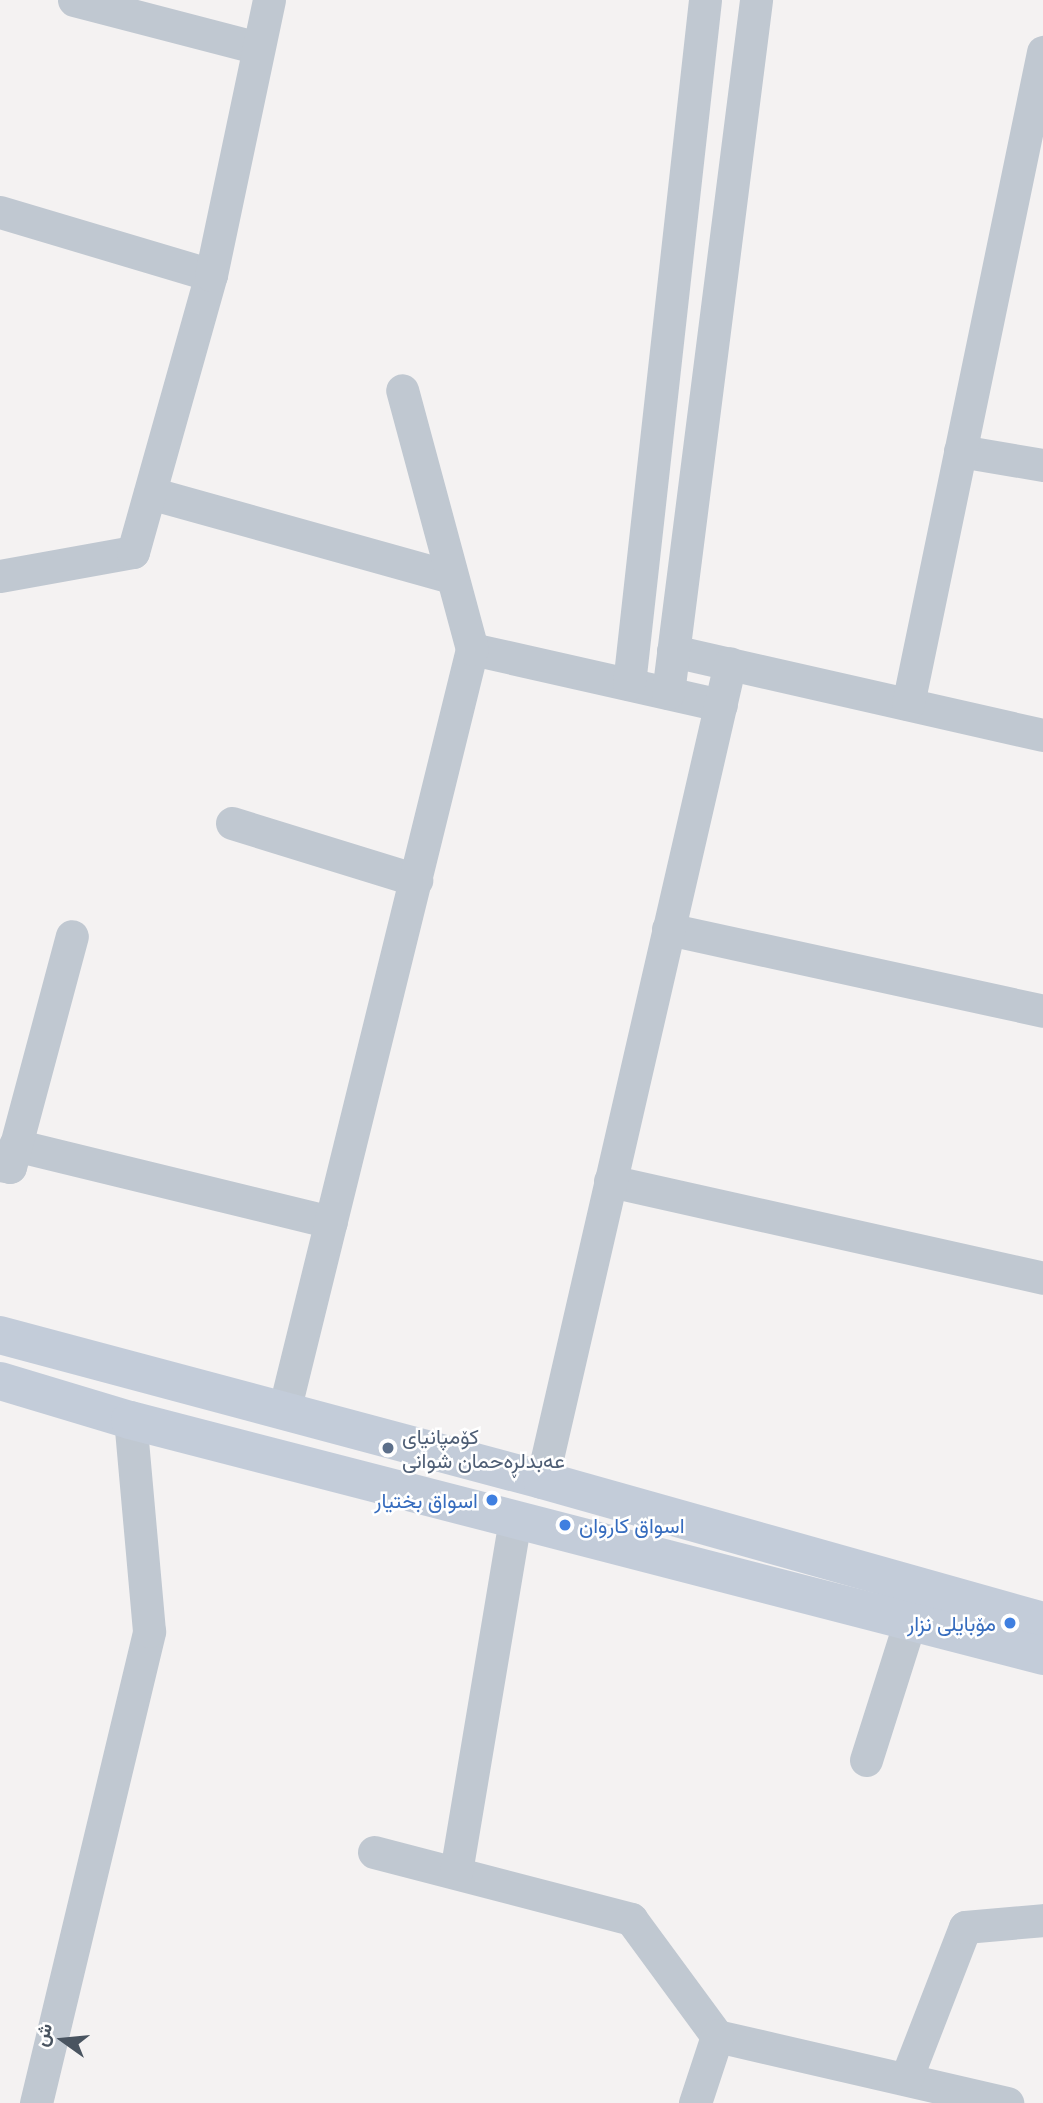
<!DOCTYPE html>
<html>
<head>
<meta charset="utf-8">
<style>
  body { margin:0 }
  #map { position:relative; width:1043px; height:2103px; overflow:hidden; background:#f4f2f2; font-family:"Golos Text",Vazirmatn,sans-serif }
  div>[style] { position:absolute }
  .street>* { height:33px; margin:-16.5px; padding:0 16.5px; transform-origin:16.5px; border-radius:16.5px; background:#c0c8d1 }
  .secondary>* { height:38px; margin:-19px; padding:0 19px; transform-origin:19px; border-radius:19px; background:#c3ccd9 }
  .dots>* { width:19px; height:19px; translate:-50% -50%; box-sizing:border-box; border:4px solid #fff; border-radius:50% }
  span { translate:-50% -50%; white-space:nowrap; text-align:center; line-height:1.15; -webkit-text-stroke:5px #fff; paint-order:stroke }
  .service-label { font-size:21px; color:#4e5e75 }
  .left { translate:0 -50%; text-align:left }
  .shop-label { font-size:21px; color:#366cbe }
  .right { translate:-100% -50%; text-align:right }
  .north { position:absolute; left:28px; top:2005px; width:70px; height:70px; -webkit-text-stroke:5px #fff; paint-order:stroke; rotate:285deg; font-size:19px; font-weight:700; line-height:28px; text-align:center; color:#495460 }
  .north::after { content:''; display:block; margin:auto; width:24px; height:32px; background:#495460; clip-path:polygon(50% 0,100% 100%,50% 72%,0 100%) }
</style>
</head>
<body>
<div id="map">
  <div class="street">
    <i style="left:74px;top:0;width:190px;rotate:14.6deg"></i>
    <i style="left:0;top:212px;width:220px;rotate:16.6deg"></i>
    <i style="left:960px;top:451px;width:84px;rotate:9.6deg"></i>
    <i style="left:150px;top:493px;width:312px;rotate:15.6deg"></i>
    <i style="left:0;top:576px;width:135px;rotate:-10.2deg"></i>
    <i style="left:133px;top:552px;width:288px;rotate:-74.3deg"></i>
    <i style="left:211px;top:275px;width:281px;rotate:-78.1deg"></i>
    <i style="left:472px;top:649px;width:255px;rotate:12.7deg"></i>
    <i style="left:673px;top:651px;width:379px;rotate:12.8deg"></i>
    <i style="left:629px;top:684px;width:688px;rotate:-83.66deg"></i>
    <i style="left:668px;top:693px;width:699px;rotate:-82.76deg"></i>
    <i style="left:908px;top:704px;width:666px;rotate:-78.3deg"></i>
    <i style="left:232px;top:823px;width:193px;rotate:17.2deg"></i>
    <i style="left:668px;top:929px;width:384px;rotate:12.3deg"></i>
    <i style="left:15px;top:1145px;width:325px;rotate:13.7deg"></i>
    <i style="left:0;top:1165px;width:10px;rotate:11deg"></i>
    <i style="left:10px;top:1167px;width:239px;rotate:-75deg"></i>
    <i style="left:610px;top:1181px;width:444px;rotate:12.6deg"></i>
    <i style="left:284px;top:1411px;width:785px;rotate:-76.14deg"></i>
    <i style="left:472px;top:649px;width:268px;rotate:-105.1deg"></i>
    <i style="left:542px;top:1480px;width:838px;rotate:-77.04deg"></i>
    <i style="left:866px;top:1760px;width:146px;rotate:-72.4deg"></i>
    <i style="left:374px;top:1852px;width:266px;rotate:14.6deg"></i>
    <i style="left:631px;top:1919px;width:145px;rotate:53.7deg"></i>
    <i style="left:717px;top:2036px;width:298px;rotate:13deg"></i>
    <i style="left:456px;top:1872px;width:358px;rotate:-80.5deg"></i>
    <i style="left:906px;top:2079px;width:163px;rotate:-68.8deg"></i>
    <i style="left:965px;top:1927px;width:78px;rotate:-5.1deg"></i>
    <i style="left:36px;top:2103px;width:485px;rotate:-76.5deg"></i>
    <i style="left:149px;top:1631px;width:212px;rotate:-95.1deg"></i>
    <i style="left:695px;top:2103px;width:71px;rotate:-71.8deg"></i>
  </div>
  <div class="secondary">
    <i style="left:0;top:1335px;width:561px;rotate:14.98deg"></i>
    <i style="left:542px;top:1480px;width:520px;rotate:15.72deg"></i>
    <i style="left:0;top:1381px;width:136px;rotate:16.7deg"></i>
    <i style="left:130px;top:1420px;width:943px;rotate:14.49deg"></i>
  </div>
  <div class="dots">
    <i style="left:388px;top:1448px;background:#5c6f8a"></i>
    <i style="left:492px;top:1500px;background:#3f7fe0"></i>
    <i style="left:565px;top:1525px;background:#3f7fe0"></i>
    <i style="left:1010px;top:1623px;background:#3f7fe0"></i>
  </div>
  <div class="service-label">
    <span class="left" style="left:402px;top:1448px">کۆمپانیای<br>عەبدلڕەحمان شوانی</span>
  </div>
  <div class="shop-label">
    <span class="right" style="left:478px;top:1500px">اسواق بختيار</span>
    <span class="left" style="left:579px;top:1525px">اسواق كاروان</span>
    <span class="right" style="left:996px;top:1623px">مۆبایلی نزار</span>
  </div>
  <div class="north">ش</div>
</div>
</body>
</html>
